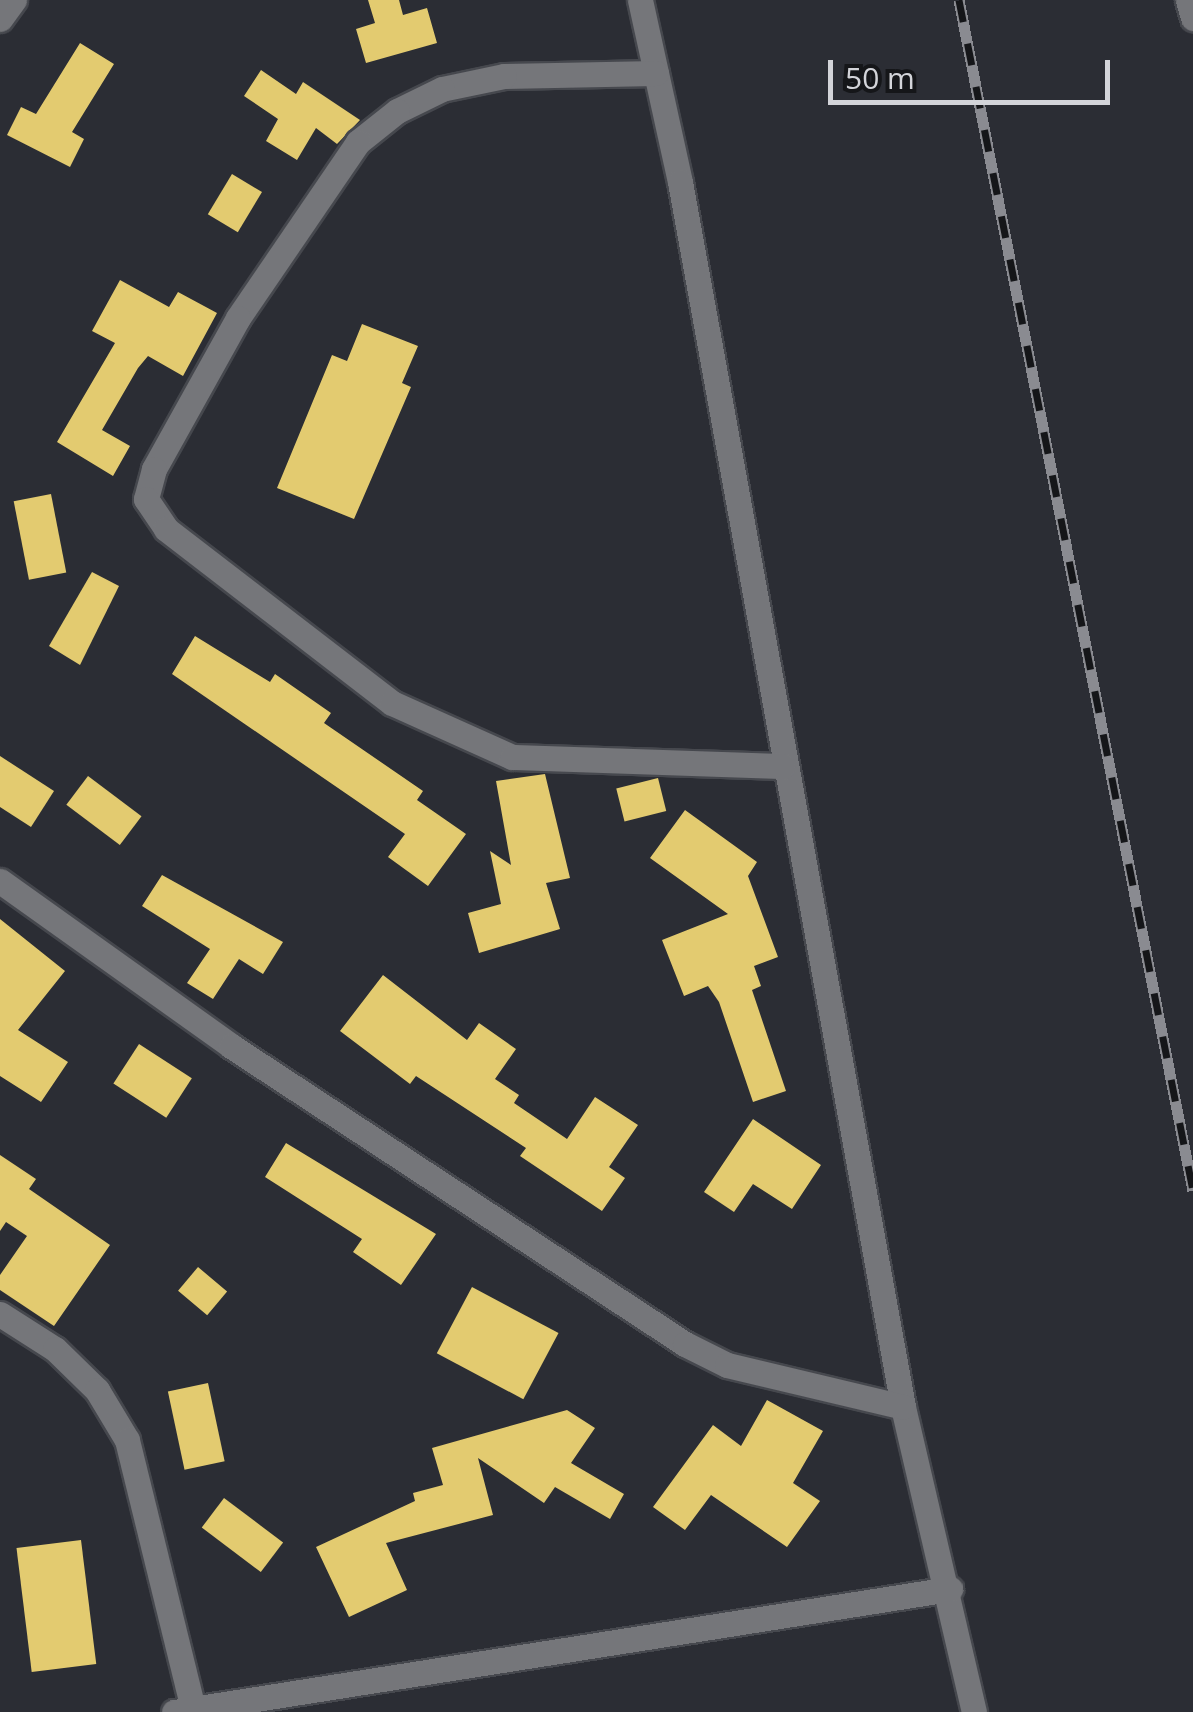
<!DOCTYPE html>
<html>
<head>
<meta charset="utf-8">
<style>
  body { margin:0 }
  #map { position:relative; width:1193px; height:1712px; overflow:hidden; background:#2b2d34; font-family:"Open Sans",sans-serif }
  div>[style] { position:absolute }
  .building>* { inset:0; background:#e3cb70; transform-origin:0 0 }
  .roads { filter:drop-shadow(2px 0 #46484e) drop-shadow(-2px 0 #46484e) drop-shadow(0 2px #46484e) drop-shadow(0 -2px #46484e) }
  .minor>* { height:25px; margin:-12.5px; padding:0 12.5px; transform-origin:12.5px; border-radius:12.5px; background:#75767a }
  .rail>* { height:11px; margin-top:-5.5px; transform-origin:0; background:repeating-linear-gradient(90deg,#151619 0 22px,#8a8b91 0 44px); box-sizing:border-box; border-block:2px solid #8a8b91 }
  span { translate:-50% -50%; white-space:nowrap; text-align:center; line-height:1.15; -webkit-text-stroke:10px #151619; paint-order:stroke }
  .scale { position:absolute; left:828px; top:60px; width:282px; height:45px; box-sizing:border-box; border:5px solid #d3d4d9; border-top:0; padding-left:12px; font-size:30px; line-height:35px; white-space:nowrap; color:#d3d4d9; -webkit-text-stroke:8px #151619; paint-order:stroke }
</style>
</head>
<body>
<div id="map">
  <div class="building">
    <i style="clip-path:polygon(368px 0,399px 0,403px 15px,427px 8px,437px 43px,366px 63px,356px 29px,375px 23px)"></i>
    <i style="clip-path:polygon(80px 43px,114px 64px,72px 132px,84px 139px,70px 167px,7px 135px,21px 107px,36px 114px)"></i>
    <i style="clip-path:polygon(261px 70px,296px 94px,303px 82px,360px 120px,337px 144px,316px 128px,297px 160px,266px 141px,278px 119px,244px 96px)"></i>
    <i style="left:232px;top:174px;width:35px;height:47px;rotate:31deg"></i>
    <i style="clip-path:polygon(120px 280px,169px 307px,178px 292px,217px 313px,183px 376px,148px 356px,138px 368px,102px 430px,130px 446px,113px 476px,57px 442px,115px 343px,92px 331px)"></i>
    <i style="clip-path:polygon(362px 324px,418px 346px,402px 383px,411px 387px,354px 519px,277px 488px,332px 355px,347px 361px)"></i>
    <i style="left:51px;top:494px;width:80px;height:38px;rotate:79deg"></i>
    <i style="clip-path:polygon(92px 572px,119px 586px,80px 665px,49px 646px)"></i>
    <i style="clip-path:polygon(195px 636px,270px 682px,275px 674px,331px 713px,324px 723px,423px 791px,417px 800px,466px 834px,428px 886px,388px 857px,405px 834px,172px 674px)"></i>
    <i style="clip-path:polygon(0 756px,54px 791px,31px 827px,0 807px)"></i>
    <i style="clip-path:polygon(545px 774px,570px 878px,546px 883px,560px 929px,479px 953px,468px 913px,501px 904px,490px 851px,511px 865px,496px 781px)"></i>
    <i style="left:88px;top:776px;width:67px;height:36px;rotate:37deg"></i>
    <i style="left:658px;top:778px;width:34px;height:43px;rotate:76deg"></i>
    <i style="clip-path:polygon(685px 810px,757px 862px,748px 876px,778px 957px,754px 966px,761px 986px,752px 990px,786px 1091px,753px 1102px,719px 1002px,708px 986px,684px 996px,662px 940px,728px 914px,650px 858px)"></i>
    <i style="clip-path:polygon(162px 875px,283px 942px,263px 974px,239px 959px,213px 999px,187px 983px,210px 949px,142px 906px)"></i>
    <i style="clip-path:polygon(0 919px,65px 971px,18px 1030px,68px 1062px,41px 1102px,0 1076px)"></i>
    <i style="clip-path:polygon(383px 975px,467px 1040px,479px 1023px,516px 1049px,495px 1079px,519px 1095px,514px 1103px,567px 1139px,595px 1097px,638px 1125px,609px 1167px,625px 1178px,602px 1211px,520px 1156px,526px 1148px,416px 1076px,410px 1084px,340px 1031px)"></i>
    <i style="left:139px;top:1044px;width:63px;height:47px;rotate:33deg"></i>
    <i style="clip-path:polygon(753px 1119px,821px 1165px,792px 1209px,753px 1184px,734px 1212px,704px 1192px)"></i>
    <i style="clip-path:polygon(286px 1143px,436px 1234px,401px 1285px,353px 1252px,362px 1239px,265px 1177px)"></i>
    <i style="clip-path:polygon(0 1155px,36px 1179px,29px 1189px,110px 1245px,54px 1326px,0 1290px,0 1275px,27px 1236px,6px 1222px,0 1231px)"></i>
    <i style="left:198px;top:1267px;width:38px;height:31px;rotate:40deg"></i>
    <i style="left:472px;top:1287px;width:98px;height:75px;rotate:28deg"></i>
    <i style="left:208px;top:1383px;width:80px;height:41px;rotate:78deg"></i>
    <i style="clip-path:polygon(767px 1400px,823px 1431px,793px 1483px,820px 1501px,787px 1547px,711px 1495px,685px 1530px,653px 1507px,713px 1425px,741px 1446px)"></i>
    <i style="clip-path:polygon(567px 1410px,595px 1428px,571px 1463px,624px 1494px,610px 1519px,555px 1487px,544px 1503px,478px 1458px,493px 1515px,386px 1543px,407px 1590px,349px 1617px,316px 1547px,415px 1501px,413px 1493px,443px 1485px,432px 1448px)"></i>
    <i style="left:224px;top:1498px;width:74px;height:37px;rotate:37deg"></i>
    <i style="left:81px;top:1540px;width:125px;height:65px;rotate:83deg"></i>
  </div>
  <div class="roads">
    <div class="minor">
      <i style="left:640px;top:0;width:186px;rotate:77.6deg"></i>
      <i style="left:680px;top:182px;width:1245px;rotate:79.68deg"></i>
      <i style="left:903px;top:1407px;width:313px;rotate:76.9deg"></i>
      <i style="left:1188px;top:0;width:19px;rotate:74deg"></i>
      <i style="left:0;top:19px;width:24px;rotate:-54deg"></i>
      <i style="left:656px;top:73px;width:152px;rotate:178.9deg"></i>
      <i style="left:504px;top:76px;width:63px;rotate:168.2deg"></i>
      <i style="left:442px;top:89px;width:50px;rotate:153.9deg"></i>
      <i style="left:397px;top:111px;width:50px;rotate:141.5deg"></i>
      <i style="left:358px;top:142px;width:213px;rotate:124.3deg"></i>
      <i style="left:238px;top:318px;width:173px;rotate:119.1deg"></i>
      <i style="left:154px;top:469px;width:31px;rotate:105deg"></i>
      <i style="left:146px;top:499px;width:36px;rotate:56deg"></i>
      <i style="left:166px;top:529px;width:285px;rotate:37.6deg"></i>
      <i style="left:392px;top:703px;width:132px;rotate:24.2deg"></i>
      <i style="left:512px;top:757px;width:271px;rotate:1.9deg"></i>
      <i style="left:0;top:881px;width:284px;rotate:35.5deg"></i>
      <i style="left:231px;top:1046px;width:543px;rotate:33.28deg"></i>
      <i style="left:685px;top:1344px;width:47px;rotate:26.6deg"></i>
      <i style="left:727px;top:1365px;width:181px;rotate:13.4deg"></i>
      <i style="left:0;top:1314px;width:65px;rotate:32.5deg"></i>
      <i style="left:55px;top:1349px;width:59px;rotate:44.3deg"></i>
      <i style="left:97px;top:1390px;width:58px;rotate:59deg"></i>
      <i style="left:127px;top:1440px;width:276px;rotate:76.2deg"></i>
      <i style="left:174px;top:1712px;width:786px;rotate:-9.01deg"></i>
    </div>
  </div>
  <div class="rail">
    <i style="left:959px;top:0;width:1213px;rotate:78.88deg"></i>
  </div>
  <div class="scale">50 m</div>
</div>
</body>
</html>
